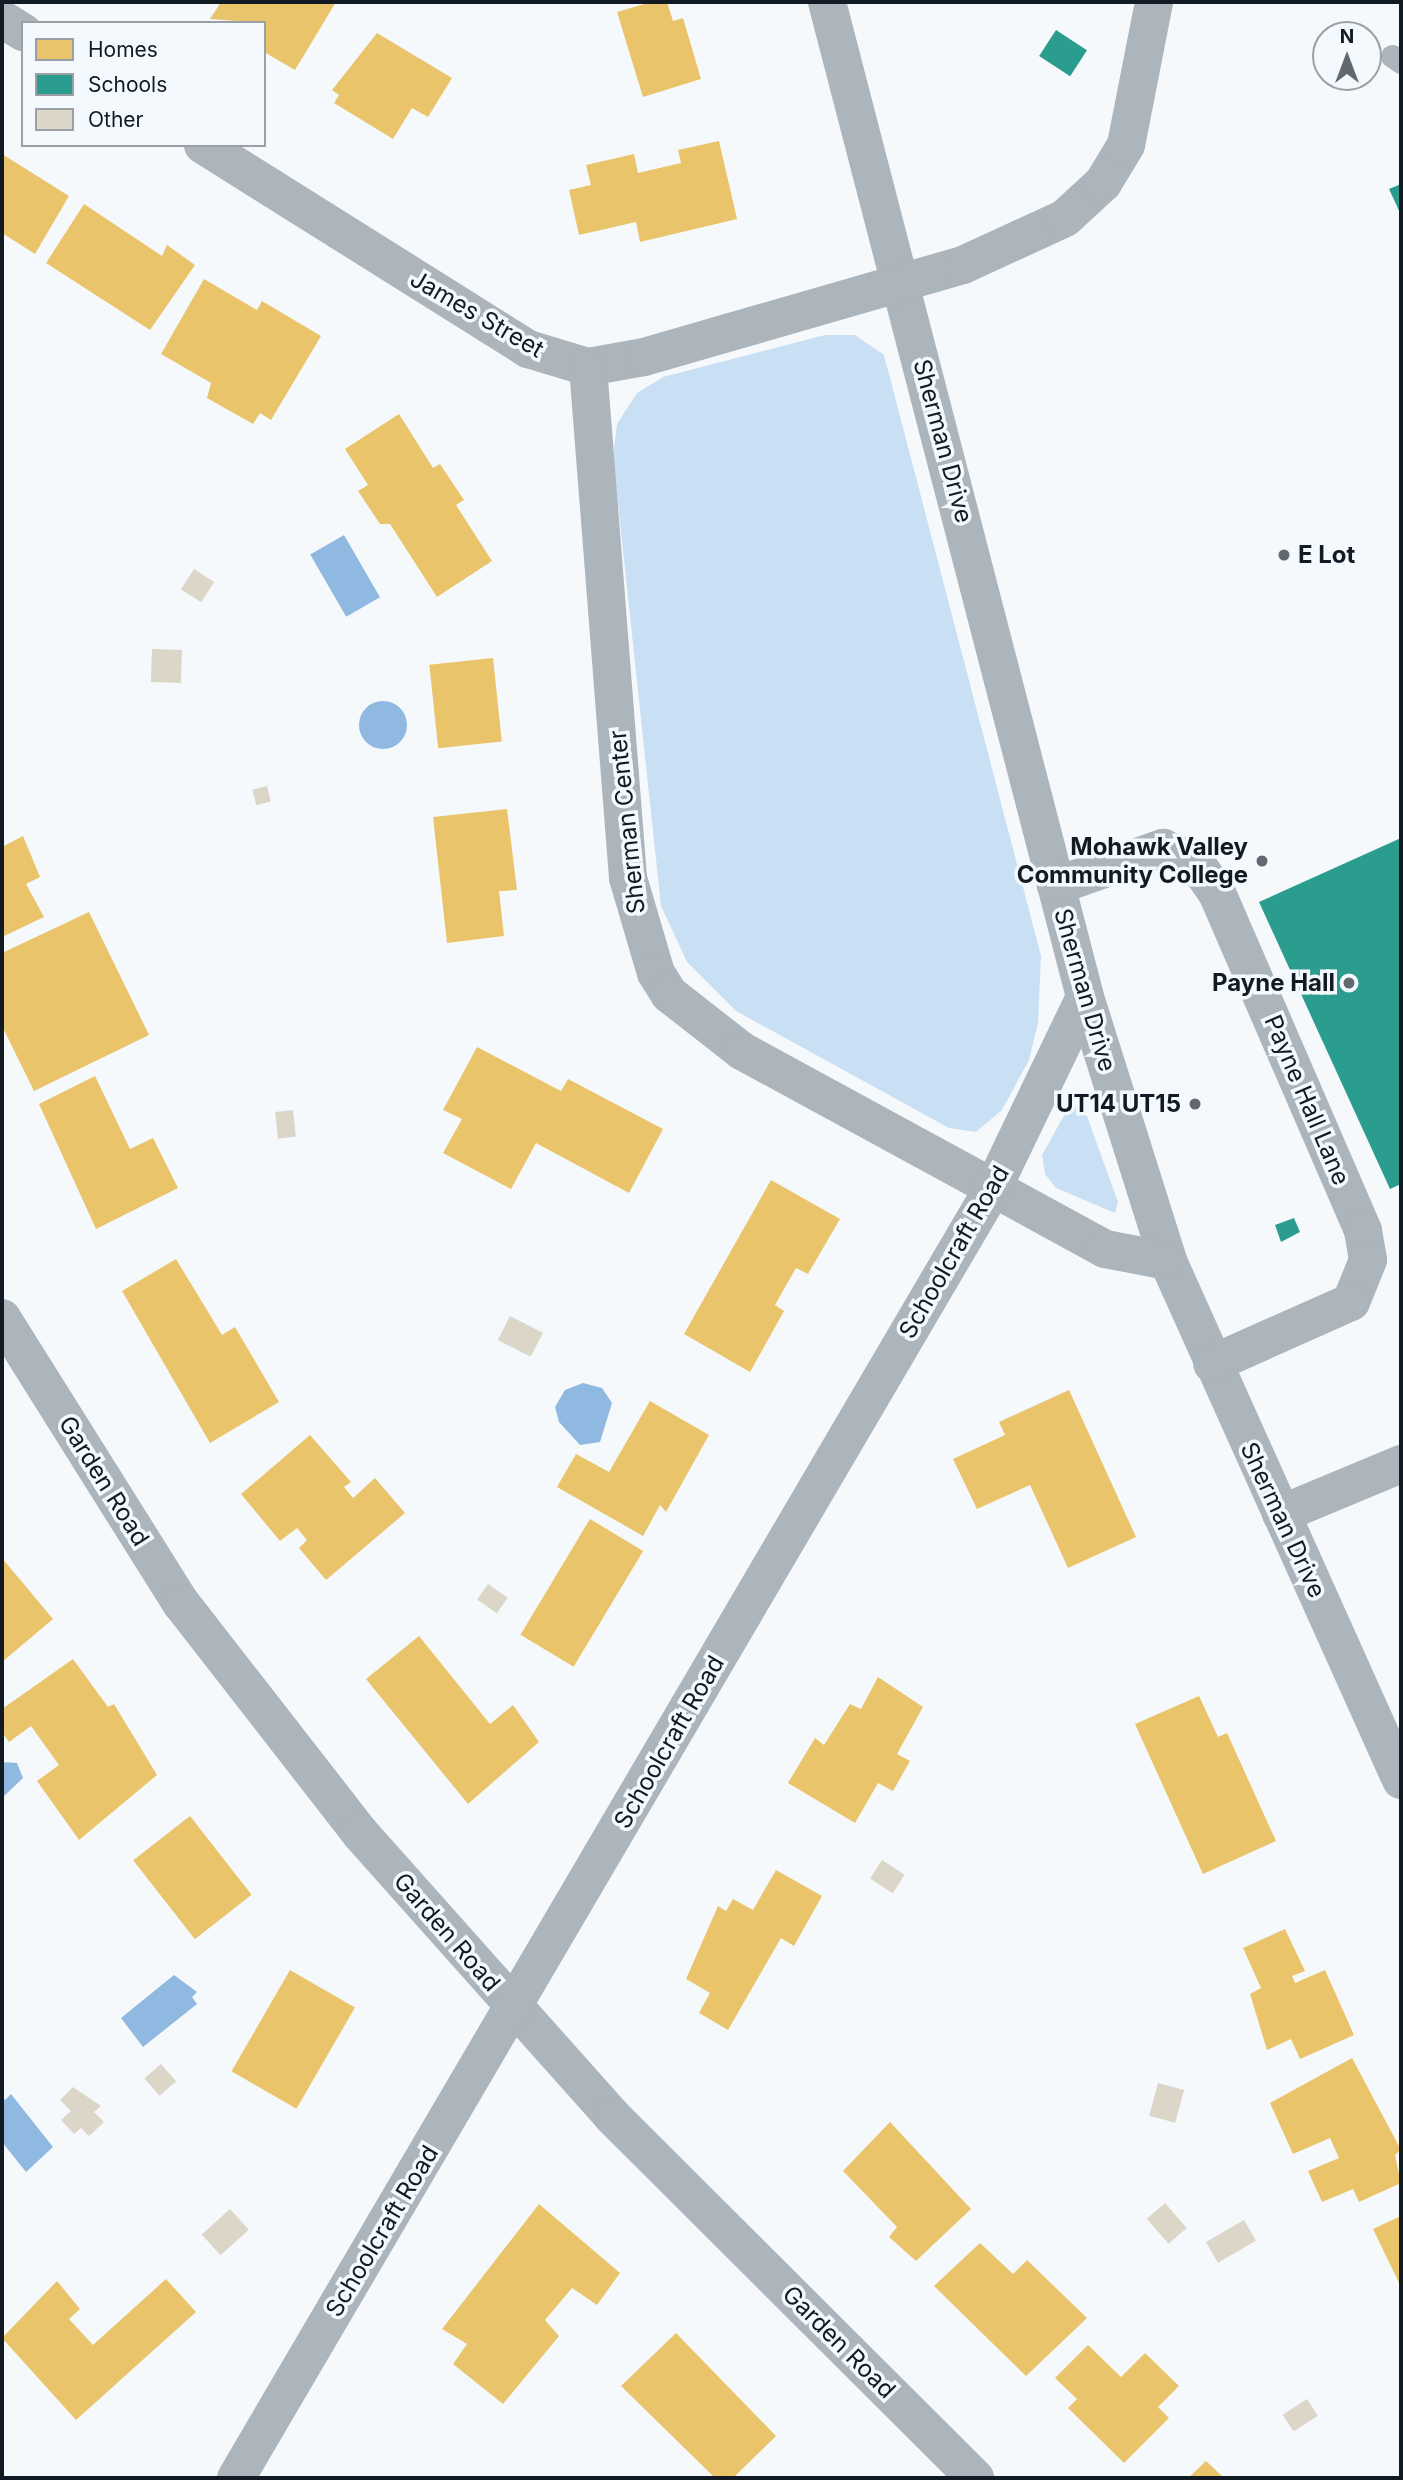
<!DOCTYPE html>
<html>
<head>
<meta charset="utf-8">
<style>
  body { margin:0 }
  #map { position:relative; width:1403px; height:2480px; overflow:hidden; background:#f6f9fc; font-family:Inter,sans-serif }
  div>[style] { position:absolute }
  .green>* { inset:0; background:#c9dff4 }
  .water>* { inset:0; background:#8fb9e0; transform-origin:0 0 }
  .round { border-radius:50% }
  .homes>* { inset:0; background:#e9c46a; transform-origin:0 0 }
  .schools>* { inset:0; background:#2a9d8f; transform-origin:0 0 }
  .building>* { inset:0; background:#dcd6c9; transform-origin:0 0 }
  .service>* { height:23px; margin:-11.5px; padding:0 11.5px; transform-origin:11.5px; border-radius:11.5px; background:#acb4bc }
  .minor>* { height:38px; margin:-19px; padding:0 19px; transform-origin:19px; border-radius:19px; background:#acb4bc }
  .dots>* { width:19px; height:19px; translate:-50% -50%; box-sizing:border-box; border:4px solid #f4f9fe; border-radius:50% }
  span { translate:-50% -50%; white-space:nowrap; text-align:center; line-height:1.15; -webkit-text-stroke:7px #f4f9fe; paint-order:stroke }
  .street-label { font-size:24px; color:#121a23 }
  .poi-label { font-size:24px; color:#121a23; font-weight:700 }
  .left { translate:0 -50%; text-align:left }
  .right { translate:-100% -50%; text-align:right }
  .frame { position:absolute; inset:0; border:4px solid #121a23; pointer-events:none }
  .legend { position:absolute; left:21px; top:21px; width:245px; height:126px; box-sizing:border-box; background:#f4f9fe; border:2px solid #9aa0a6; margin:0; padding:9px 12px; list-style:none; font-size:21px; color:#121a23 }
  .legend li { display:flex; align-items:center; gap:14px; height:35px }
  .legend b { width:35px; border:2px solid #9aa0a6 }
  .north { position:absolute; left:1312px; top:21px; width:70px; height:70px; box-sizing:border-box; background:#f4f9fe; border:2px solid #9aa0a6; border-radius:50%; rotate:0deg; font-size:19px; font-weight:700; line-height:28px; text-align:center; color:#121a23 }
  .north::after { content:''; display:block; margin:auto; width:24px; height:32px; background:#62686f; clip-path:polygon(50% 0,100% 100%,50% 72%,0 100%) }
</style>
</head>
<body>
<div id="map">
  <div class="green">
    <i style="clip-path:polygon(825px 335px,855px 335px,884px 355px,1041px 956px,1038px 1023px,1029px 1060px,1002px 1110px,976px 1132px,949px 1128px,736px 1011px,687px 962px,661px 906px,613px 457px,617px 424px,637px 393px,663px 377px)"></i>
    <i style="clip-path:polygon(1077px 1104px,1084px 1108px,1118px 1202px,1115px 1213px,1056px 1188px,1045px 1174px,1042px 1155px,1067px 1110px)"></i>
  </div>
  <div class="water">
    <i style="left:344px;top:535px;width:72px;height:39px;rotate:60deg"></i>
    <i class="round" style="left:359px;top:701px;width:48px;height:48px"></i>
    <i style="clip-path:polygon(583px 1383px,602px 1388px,612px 1403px,600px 1442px,580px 1445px,559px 1422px,555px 1407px,565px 1390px)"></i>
    <i style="clip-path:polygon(2px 1762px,17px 1763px,23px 1778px,2px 1798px)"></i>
    <i style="clip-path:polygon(174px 1975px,197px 1992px,192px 1997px,197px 2004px,143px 2047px,121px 2018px)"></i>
    <i style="clip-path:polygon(11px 2094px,53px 2147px,26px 2172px,2px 2142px,2px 2096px,5px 2100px)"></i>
  </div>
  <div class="homes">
    <i style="clip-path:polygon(221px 2px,336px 2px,295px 70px,264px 52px,264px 23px,210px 19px)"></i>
    <i style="clip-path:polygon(651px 2px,667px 2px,673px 21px,683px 18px,701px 79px,643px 97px,617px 12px)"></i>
    <i style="clip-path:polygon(377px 33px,452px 78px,428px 117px,412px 108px,393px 139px,334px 103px,339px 95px,332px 90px)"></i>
    <i style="clip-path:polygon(719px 141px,737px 219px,640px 242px,636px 222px,579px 235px,569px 190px,591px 185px,586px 165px,634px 154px,638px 173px,681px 163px,678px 150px)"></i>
    <i style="clip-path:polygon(2px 154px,69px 196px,35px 254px,2px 233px)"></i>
    <i style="clip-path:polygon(84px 204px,162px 256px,167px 245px,195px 265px,150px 330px,46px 263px)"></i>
    <i style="clip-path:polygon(204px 279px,257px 310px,262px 301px,321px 336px,271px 420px,260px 413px,253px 424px,207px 398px,211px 383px,161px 354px)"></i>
    <i style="clip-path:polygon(399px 414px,433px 468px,440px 464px,464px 500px,456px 505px,492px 561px,437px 597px,390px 524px,380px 524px,358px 491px,368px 485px,345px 449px)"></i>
    <i style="left:493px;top:658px;width:84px;height:64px;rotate:84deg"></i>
    <i style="clip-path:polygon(507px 809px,517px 890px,499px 891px,504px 936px,447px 943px,433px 817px)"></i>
    <i style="clip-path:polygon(23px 836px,40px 877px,26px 884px,44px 917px,2px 937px,2px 847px)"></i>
    <i style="clip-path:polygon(89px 912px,149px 1035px,34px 1091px,2px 1026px,2px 953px)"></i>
    <i style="clip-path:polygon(477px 1047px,561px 1091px,568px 1079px,663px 1129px,629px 1193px,536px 1143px,511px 1189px,443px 1153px,462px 1119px,443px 1110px)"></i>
    <i style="clip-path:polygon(95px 1076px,130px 1149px,153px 1138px,178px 1188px,96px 1229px,39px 1104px)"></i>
    <i style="clip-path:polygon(771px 1180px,840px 1219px,808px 1274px,796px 1268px,775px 1305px,784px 1311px,750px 1372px,684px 1334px)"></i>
    <i style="clip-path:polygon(176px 1259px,222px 1335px,235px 1327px,279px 1402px,210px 1443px,122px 1291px)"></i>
    <i style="clip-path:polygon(1069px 1390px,1136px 1537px,1068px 1568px,1030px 1485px,977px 1509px,953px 1459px,1005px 1435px,999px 1422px)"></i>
    <i style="clip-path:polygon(650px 1401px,709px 1435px,666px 1512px,660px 1505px,643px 1536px,557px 1487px,576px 1454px,609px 1472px)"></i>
    <i style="clip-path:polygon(310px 1435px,351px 1482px,344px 1487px,353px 1498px,375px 1478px,405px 1513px,326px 1580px,299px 1548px,307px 1540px,297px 1528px,280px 1541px,241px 1494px)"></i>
    <i style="left:590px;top:1519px;width:62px;height:135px;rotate:31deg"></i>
    <i style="clip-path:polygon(2px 1558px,53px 1619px,2px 1662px)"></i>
    <i style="clip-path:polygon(419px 1636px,490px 1724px,513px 1705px,539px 1742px,468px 1804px,366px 1679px)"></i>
    <i style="clip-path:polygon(73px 1659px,108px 1707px,114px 1704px,157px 1775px,79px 1840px,37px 1781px,59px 1765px,31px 1726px,9px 1742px,2px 1732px,2px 1709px)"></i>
    <i style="clip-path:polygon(878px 1677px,923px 1707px,897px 1754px,910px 1761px,893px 1791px,878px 1783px,855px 1823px,788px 1783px,815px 1738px,824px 1745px,850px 1704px,861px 1709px)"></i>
    <i style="clip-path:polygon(1199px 1696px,1218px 1737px,1227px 1733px,1276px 1841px,1203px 1874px,1135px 1724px)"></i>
    <i style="left:190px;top:1816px;width:100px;height:72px;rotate:52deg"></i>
    <i style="clip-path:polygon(776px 1870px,822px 1896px,794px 1946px,781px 1938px,728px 2030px,699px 2013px,710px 1993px,686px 1979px,718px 1906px,726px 1911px,733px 1899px,753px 1910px)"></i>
    <i style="clip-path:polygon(1285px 1929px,1305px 1971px,1292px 1976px,1295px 1983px,1325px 1970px,1354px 2035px,1300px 2059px,1291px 2039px,1267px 2050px,1250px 1994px,1261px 1988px,1243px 1948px)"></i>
    <i style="left:290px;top:1970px;width:75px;height:117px;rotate:30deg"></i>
    <i style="clip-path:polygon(1352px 2058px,1401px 2150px,1395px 2155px,1401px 2183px,1359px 2202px,1353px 2189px,1322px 2202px,1308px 2171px,1339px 2158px,1330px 2138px,1293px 2154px,1270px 2103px)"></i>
    <i style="clip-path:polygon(890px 2122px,971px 2209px,916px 2261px,889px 2237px,897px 2227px,843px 2171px)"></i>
    <i style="clip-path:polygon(539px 2204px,620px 2273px,597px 2305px,572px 2288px,545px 2320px,559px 2336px,503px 2404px,453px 2364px,467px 2344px,442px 2329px)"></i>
    <i style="clip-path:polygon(1401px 2216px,1401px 2287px,1373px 2229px)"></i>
    <i style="clip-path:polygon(980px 2243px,1013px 2274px,1027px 2260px,1087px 2318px,1026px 2376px,934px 2286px)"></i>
    <i style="clip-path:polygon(166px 2279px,196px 2312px,76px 2420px,2px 2338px,57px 2281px,80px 2309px,69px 2319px,93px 2345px)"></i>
    <i style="clip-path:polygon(676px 2333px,776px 2436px,733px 2478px,715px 2478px,621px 2386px)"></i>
    <i style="clip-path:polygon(1088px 2345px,1121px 2377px,1145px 2353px,1179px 2386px,1158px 2407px,1169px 2418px,1124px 2463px,1068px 2408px,1077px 2399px,1055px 2378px)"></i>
    <i style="clip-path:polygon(1206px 2461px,1224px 2478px,1188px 2478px)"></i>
  </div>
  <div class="schools">
    <i style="left:1056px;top:30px;width:37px;height:31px;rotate:33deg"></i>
    <i style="clip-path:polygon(1401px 184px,1401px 215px,1389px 189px)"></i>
    <i style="clip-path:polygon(1401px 838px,1401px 1184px,1390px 1189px,1259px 902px)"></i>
    <i style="clip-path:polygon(1294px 1218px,1300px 1232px,1281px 1242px,1275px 1225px)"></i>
  </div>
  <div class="building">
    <i style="left:194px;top:569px;width:24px;height:24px;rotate:33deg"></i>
    <i style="left:182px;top:650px;width:33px;height:30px;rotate:92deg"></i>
    <i style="left:267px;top:786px;width:16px;height:15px;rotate:76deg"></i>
    <i style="left:293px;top:1110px;width:27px;height:18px;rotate:84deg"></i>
    <i style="left:510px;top:1316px;width:37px;height:27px;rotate:27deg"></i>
    <i style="left:488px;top:1584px;width:24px;height:19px;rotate:35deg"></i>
    <i style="left:882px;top:1860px;width:27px;height:22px;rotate:33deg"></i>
    <i style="left:161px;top:2064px;width:23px;height:22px;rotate:49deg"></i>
    <i style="left:1158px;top:2083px;width:27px;height:34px;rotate:15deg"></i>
    <i style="clip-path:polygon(73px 2087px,101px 2106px,94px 2112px,104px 2122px,89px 2136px,81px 2128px,74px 2134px,61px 2120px,71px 2111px,60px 2100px)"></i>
    <i style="left:1165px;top:2203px;width:33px;height:24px;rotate:49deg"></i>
    <i style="left:230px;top:2209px;width:28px;height:38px;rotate:48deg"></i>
    <i style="left:1244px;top:2220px;width:24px;height:44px;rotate:60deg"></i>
    <i style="left:1307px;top:2399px;width:20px;height:29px;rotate:57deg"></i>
  </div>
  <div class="service">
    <i style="left:1392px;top:56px;width:11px;rotate:34deg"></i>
  </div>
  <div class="minor">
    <i style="left:827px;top:2px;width:1028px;rotate:75.46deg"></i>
    <i style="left:1085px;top:997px;width:277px;rotate:72.5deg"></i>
    <i style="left:1168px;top:1261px;width:569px;rotate:65.82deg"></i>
    <i style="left:2px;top:19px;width:25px;rotate:32deg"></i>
    <i style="left:203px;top:145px;width:384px;rotate:32.1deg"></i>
    <i style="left:528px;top:349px;width:63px;rotate:16.7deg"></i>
    <i style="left:588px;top:367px;width:57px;rotate:-10.1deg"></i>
    <i style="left:644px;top:357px;width:332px;rotate:-16.1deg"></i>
    <i style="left:963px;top:265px;width:112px;rotate:-24.7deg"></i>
    <i style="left:1065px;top:218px;width:52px;rotate:-42.6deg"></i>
    <i style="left:1103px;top:183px;width:44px;rotate:-58.8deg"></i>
    <i style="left:1126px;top:145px;width:146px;rotate:-78.9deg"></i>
    <i style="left:588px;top:367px;width:513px;rotate:85.52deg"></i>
    <i style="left:628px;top:878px;width:99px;rotate:73.6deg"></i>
    <i style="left:656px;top:973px;width:25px;rotate:58deg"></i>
    <i style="left:669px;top:994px;width:93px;rotate:38deg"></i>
    <i style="left:742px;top:1051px;width:413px;rotate:28.6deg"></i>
    <i style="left:1105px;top:1249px;width:64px;rotate:10.8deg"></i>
    <i style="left:1056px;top:886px;width:114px;rotate:-19.6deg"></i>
    <i style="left:1163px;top:848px;width:36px;rotate:24deg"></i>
    <i style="left:1196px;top:863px;width:37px;rotate:55deg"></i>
    <i style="left:1217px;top:893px;width:368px;rotate:66.6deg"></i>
    <i style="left:1363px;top:1231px;width:29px;rotate:80deg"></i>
    <i style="left:1368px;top:1260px;width:45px;rotate:112deg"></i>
    <i style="left:1351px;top:1302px;width:152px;rotate:156deg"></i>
    <i style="left:2px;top:1318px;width:337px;rotate:57.9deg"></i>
    <i style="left:181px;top:1603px;width:291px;rotate:52.1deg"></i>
    <i style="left:360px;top:1833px;width:379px;rotate:48.3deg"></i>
    <i style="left:612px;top:2116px;width:513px;rotate:44.92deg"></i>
    <i style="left:1281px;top:1514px;width:130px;rotate:-22.6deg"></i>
    <i style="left:236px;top:2478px;width:1496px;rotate:-59.59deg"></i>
    <i style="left:993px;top:1188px;width:212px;rotate:-64.3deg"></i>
  </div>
  <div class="dots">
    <i style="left:1284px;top:555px;background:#62686f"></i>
    <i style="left:1262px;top:861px;background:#62686f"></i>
    <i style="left:1349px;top:983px;background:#62686f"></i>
    <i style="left:1195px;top:1104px;background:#62686f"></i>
  </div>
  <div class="street-label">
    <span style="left:477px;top:314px;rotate:30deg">James Street</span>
    <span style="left:943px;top:441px;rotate:75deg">Sherman Drive</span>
    <span style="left:627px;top:822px;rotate:-96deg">Sherman Center</span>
    <span style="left:1085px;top:990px;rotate:74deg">Sherman Drive</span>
    <span style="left:1307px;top:1100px;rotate:67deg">Payne Hall Lane</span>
    <span style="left:954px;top:1252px;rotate:-60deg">Schoolcraft Road</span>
    <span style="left:104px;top:1481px;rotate:58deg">Garden Road</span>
    <span style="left:1283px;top:1520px;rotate:65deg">Sherman Drive</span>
    <span style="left:669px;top:1742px;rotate:-60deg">Schoolcraft Road</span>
    <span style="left:447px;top:1932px;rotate:49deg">Garden Road</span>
    <span style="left:382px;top:2231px;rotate:-59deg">Schoolcraft Road</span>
    <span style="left:839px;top:2342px;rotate:45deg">Garden Road</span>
  </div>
  <div class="poi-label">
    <span class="left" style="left:1298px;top:555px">E Lot</span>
    <span class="right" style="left:1248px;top:861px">Mohawk Valley<br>Community College</span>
    <span class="right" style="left:1335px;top:983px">Payne Hall</span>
    <span class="right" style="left:1181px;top:1104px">UT14 UT15</span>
  </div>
  <div class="frame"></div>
  <ul class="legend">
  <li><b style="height:19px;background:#e9c46a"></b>Homes</li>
  <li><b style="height:19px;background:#2a9d8f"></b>Schools</li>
  <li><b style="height:19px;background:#dcd6c9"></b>Other</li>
  </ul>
  <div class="north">N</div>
</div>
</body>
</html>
